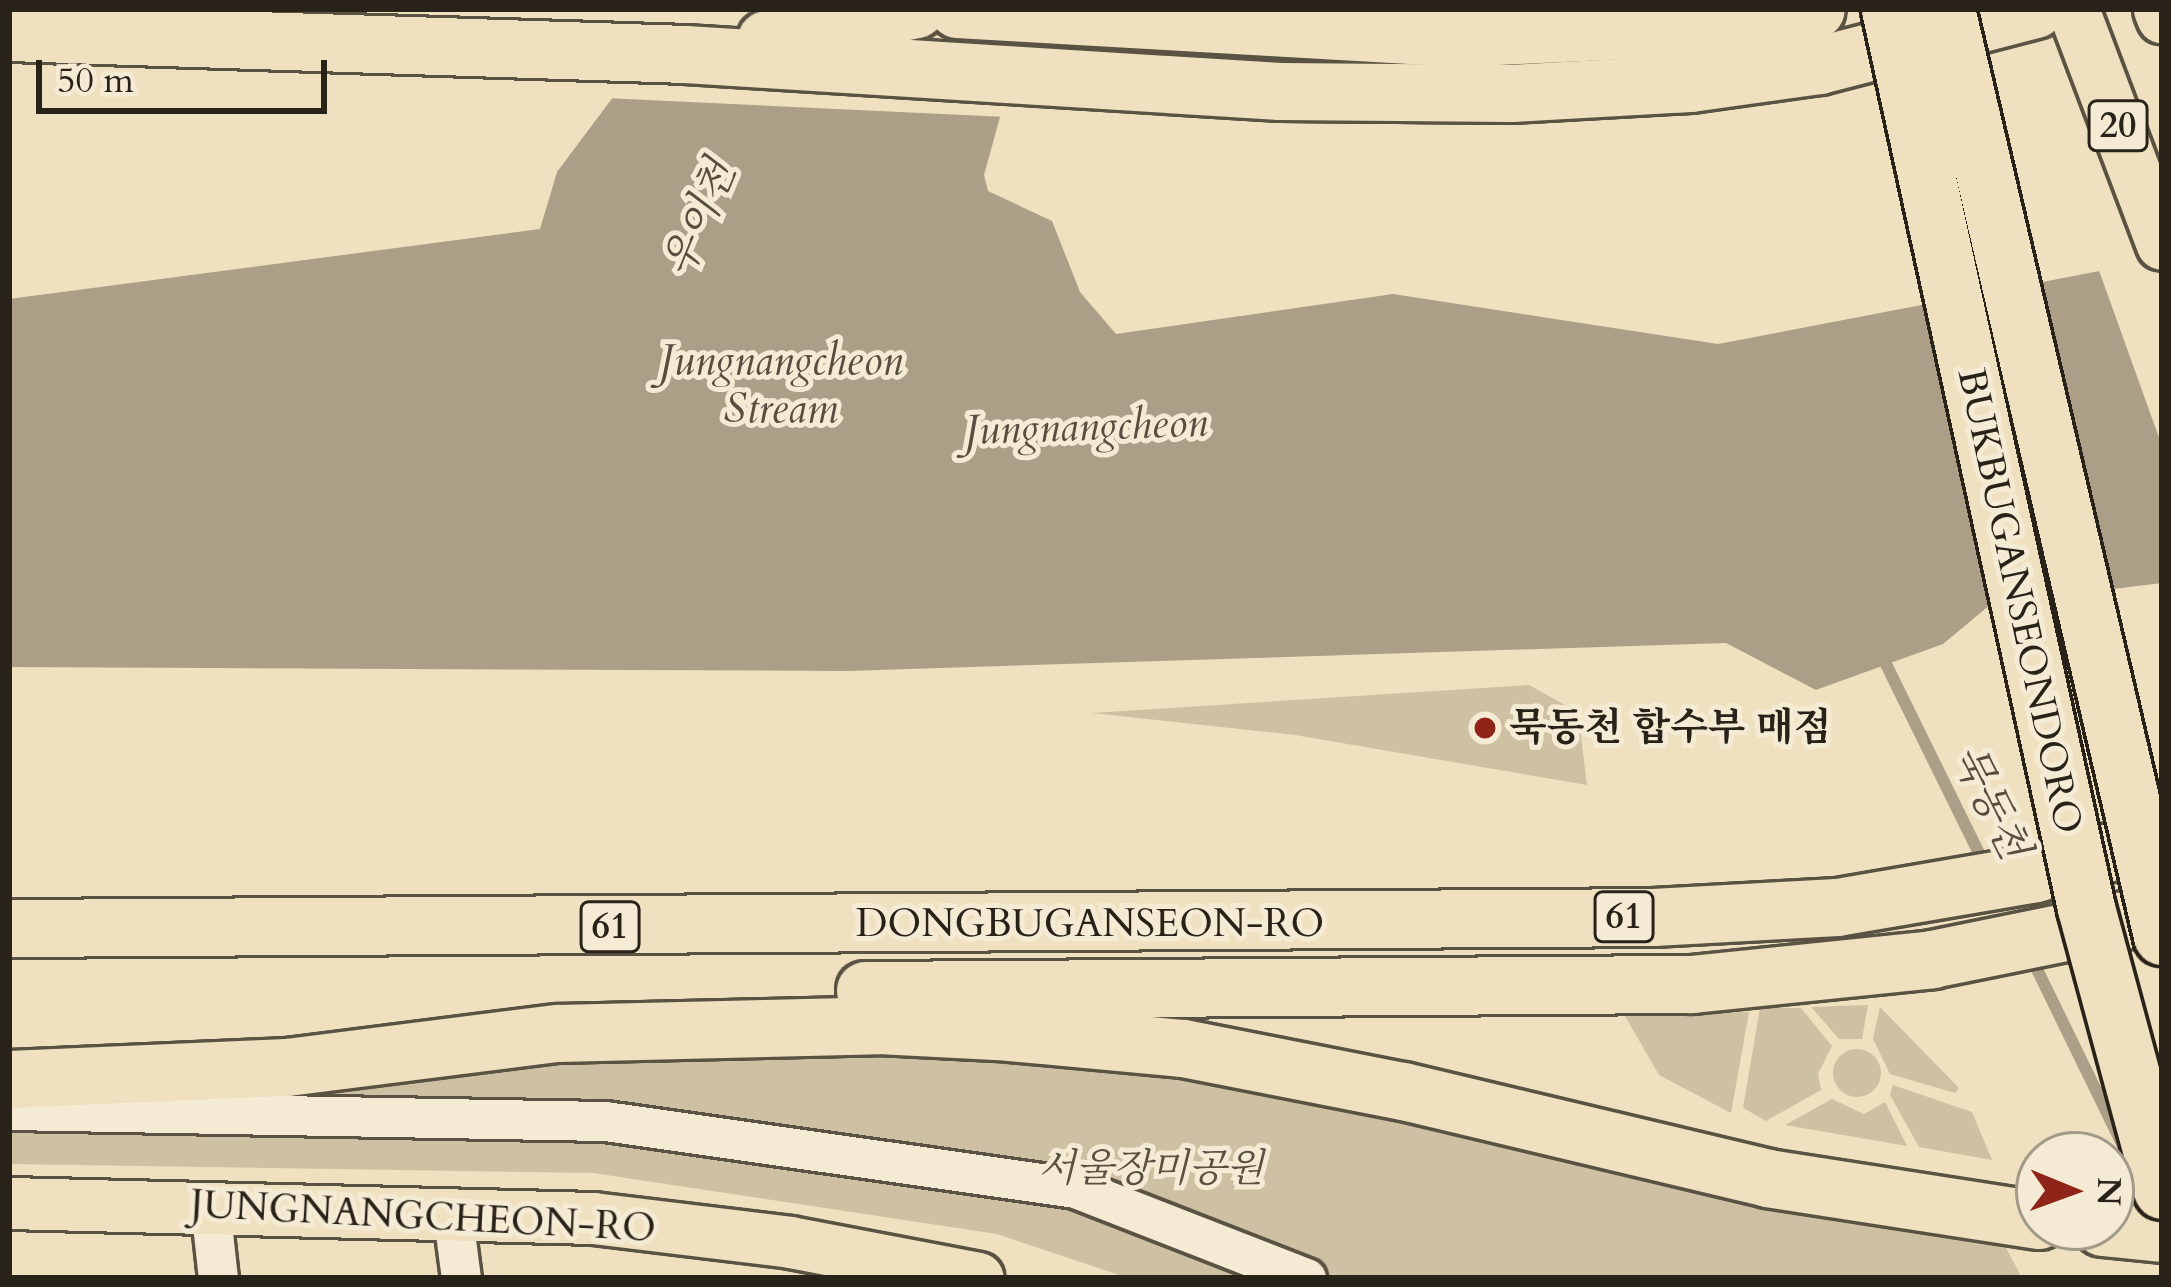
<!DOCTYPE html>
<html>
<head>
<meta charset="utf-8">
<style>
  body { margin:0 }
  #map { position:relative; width:2171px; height:1287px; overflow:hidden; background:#efe0bf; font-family:Cardo,"Noto Serif KR",serif }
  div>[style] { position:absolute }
  .green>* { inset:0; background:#cdc0a3 }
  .round { border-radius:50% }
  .water>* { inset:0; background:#ac9f87 }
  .pier>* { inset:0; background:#efe0bf }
  .stream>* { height:12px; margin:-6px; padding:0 6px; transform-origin:6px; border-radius:6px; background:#ac9f87 }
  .roads { filter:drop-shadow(3px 0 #5a5242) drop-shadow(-3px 0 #5a5242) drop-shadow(0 3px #5a5242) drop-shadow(0 -3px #5a5242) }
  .minor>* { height:39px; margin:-19.5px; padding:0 19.5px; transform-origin:19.5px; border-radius:19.5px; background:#f5ebd5 }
  .major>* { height:51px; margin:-25.5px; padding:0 25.5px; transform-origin:25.5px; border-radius:25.5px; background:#efe0bf }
  .highway>* { height:57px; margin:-28.5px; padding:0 28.5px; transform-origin:28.5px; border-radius:28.5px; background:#efe0bf }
  .bridges { filter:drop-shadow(3px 0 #292219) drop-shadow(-3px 0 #292219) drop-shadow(0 3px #292219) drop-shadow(0 -3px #292219) }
  .highway-bridge>* { height:57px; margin:-28.5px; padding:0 28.5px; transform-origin:28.5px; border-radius:28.5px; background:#efe0bf }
  .dots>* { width:33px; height:33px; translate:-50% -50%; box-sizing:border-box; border:6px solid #f5ebd5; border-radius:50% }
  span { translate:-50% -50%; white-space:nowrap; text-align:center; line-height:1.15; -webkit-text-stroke:10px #f5ebd5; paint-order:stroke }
  .shield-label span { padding:3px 9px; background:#f5ebd5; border:3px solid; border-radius:9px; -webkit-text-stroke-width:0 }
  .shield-label { font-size:36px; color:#292219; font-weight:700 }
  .street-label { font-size:39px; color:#292219 }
  .poi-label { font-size:39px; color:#292219; font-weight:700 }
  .left { translate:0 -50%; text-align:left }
  .park-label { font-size:39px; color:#5a5142; font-style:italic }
  .water-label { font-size:42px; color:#574e40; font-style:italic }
  .frame { position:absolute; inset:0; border:12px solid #292219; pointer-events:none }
  .north { position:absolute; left:2015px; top:1131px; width:120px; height:120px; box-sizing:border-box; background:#f5ebd5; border:3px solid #a39b8a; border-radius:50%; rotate:91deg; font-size:33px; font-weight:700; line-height:48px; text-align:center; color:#292219 }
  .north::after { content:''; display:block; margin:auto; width:42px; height:54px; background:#8f2418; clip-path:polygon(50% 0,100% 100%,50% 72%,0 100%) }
  .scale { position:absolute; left:36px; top:60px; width:291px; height:54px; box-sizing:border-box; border:6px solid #292219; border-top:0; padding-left:15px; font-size:36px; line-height:42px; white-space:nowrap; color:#292219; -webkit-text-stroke:9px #f5ebd5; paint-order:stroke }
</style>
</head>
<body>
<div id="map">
  <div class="green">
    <i style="clip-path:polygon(1529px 685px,1578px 712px,1587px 785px,1295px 735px,1092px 713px)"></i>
    <i style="clip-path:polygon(1868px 1005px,1862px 1039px,1839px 1039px,1811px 1007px)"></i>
    <i style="clip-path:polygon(1880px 1007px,1959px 1088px,1955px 1093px,1890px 1074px,1873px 1039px)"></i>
    <i style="clip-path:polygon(1760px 1008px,1801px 1008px,1832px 1046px,1818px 1074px,1821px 1090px,1766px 1121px,1743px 1108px)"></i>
    <i style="clip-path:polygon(1749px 1012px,1731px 1113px,1659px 1075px,1625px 1016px)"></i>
    <i class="round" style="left:1833px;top:1049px;width:48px;height:48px"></i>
    <i style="clip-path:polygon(1015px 1049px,1154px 1058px,1996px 1229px,2022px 1278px,1128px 1278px,997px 1234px,593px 1173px,9px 1164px,9px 1097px,308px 1089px,628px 1057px)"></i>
    <i style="clip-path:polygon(1893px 1085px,1972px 1112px,1992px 1160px,1919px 1147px,1890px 1095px)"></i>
    <i style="clip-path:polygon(1832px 1099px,1864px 1114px,1885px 1102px,1907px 1146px,1785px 1125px)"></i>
  </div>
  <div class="water">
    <i style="clip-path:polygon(679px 9px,1030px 9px,984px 175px,988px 191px,1052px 221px,1080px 292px,1116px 334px,1393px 294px,1718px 344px,2162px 259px,2162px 583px,1991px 604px,1943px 644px,1816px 690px,1726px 643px,847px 671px,9px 667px,9px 299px,540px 229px,557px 172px)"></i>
  </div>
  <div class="pier">
    <i style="clip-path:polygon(671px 9px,1036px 9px,1006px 117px,605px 98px)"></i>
    <i style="clip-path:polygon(2162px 253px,2162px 446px,2097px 265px)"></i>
  </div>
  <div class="stream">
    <i style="left:1880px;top:652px;width:237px;rotate:63.8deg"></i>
    <i style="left:2029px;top:953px;width:219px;rotate:64deg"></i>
  </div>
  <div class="roads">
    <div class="minor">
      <i style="left:9px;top:1110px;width:596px;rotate:1.06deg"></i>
      <i style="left:605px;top:1121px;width:475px;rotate:8.1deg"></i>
      <i style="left:1075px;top:1188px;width:248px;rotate:21.3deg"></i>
      <i style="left:210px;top:1206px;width:72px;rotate:83.7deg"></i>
      <i style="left:452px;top:1210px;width:69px;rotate:82.5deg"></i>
    </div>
    <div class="major">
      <i style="left:2073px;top:9px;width:251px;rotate:69.3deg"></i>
      <i style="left:2159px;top:9px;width:9px;rotate:69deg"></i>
      <i style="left:9px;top:1203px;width:584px;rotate:1.47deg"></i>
      <i style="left:593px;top:1218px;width:198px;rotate:6.9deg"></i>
      <i style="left:790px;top:1242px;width:191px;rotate:10.8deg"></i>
    </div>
    <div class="highway">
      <i style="left:957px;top:9px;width:497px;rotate:3.3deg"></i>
      <i style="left:1453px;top:38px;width:223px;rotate:-2.6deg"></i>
      <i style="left:1676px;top:28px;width:141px;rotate:-7.7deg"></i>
      <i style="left:9px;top:32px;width:676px;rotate:1.86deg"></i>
      <i style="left:685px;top:54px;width:596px;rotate:3.56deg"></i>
      <i style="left:1280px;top:91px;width:231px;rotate:0.5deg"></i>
      <i style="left:1511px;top:93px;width:179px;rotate:-3.2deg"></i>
      <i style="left:1690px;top:83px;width:130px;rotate:-7.9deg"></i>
      <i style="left:1819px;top:65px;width:223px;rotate:-14.5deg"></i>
      <i style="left:766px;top:39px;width:153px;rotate:-11.3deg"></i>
      <i style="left:9px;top:928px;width:1644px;rotate:-0.38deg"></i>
      <i style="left:1653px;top:917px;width:184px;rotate:-3.1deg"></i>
      <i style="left:1837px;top:907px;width:201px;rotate:-9.7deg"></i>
      <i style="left:2035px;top:873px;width:132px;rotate:-15.8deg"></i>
      <i style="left:865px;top:990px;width:827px;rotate:-0.42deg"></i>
      <i style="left:1692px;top:984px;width:241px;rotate:-5.9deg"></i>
      <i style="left:1932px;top:959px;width:235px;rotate:-11.5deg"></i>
      <i style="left:9px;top:1079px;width:278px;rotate:-2.5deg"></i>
      <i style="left:287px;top:1067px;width:273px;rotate:-7.2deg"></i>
      <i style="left:558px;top:1033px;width:320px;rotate:-1.4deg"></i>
      <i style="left:878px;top:1025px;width:132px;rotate:3deg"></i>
      <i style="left:1010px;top:1032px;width:174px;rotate:5.3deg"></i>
      <i style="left:1183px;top:1048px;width:224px;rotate:11.1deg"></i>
      <i style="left:1403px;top:1091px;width:374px;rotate:13.4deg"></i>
      <i style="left:1767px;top:1178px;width:275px;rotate:8.8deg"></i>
      <i style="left:2102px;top:1227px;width:60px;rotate:5.7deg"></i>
    </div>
  </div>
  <div class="bridges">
    <div class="highway-bridge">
      <i style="left:1890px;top:9px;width:920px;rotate:77.7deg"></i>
      <i style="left:2086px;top:908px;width:292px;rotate:74.9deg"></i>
      <i style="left:1946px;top:9px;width:952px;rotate:76.88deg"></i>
    </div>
  </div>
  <div class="dots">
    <i style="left:1485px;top:728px;background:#8f2418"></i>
  </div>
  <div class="shield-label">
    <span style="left:2118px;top:126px">20</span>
    <span style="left:1624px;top:917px">61</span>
    <span style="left:610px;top:927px">61</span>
  </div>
  <div class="street-label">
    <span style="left:2019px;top:601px;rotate:78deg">BUKBUGANSEONDORO</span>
    <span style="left:1090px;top:924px">DONGBUGANSEON-RO</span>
    <span style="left:423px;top:1217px;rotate:3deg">JUNGNANGCHEON-RO</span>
  </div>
  <div class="poi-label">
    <span class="left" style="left:1509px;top:728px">묵동천 합수부 매점</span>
  </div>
  <div class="park-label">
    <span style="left:1151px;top:1169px">서울장미공원</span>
  </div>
  <div class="water-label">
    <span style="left:700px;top:219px;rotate:-67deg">우이천</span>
    <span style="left:781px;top:385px">Jungnangcheon<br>Stream</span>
    <span style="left:1086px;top:427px;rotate:-2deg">Jungnangcheon</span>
    <span style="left:1990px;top:802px;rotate:64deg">묵동천</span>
  </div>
  <div class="frame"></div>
  <div class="north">N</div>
  <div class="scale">50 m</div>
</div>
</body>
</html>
